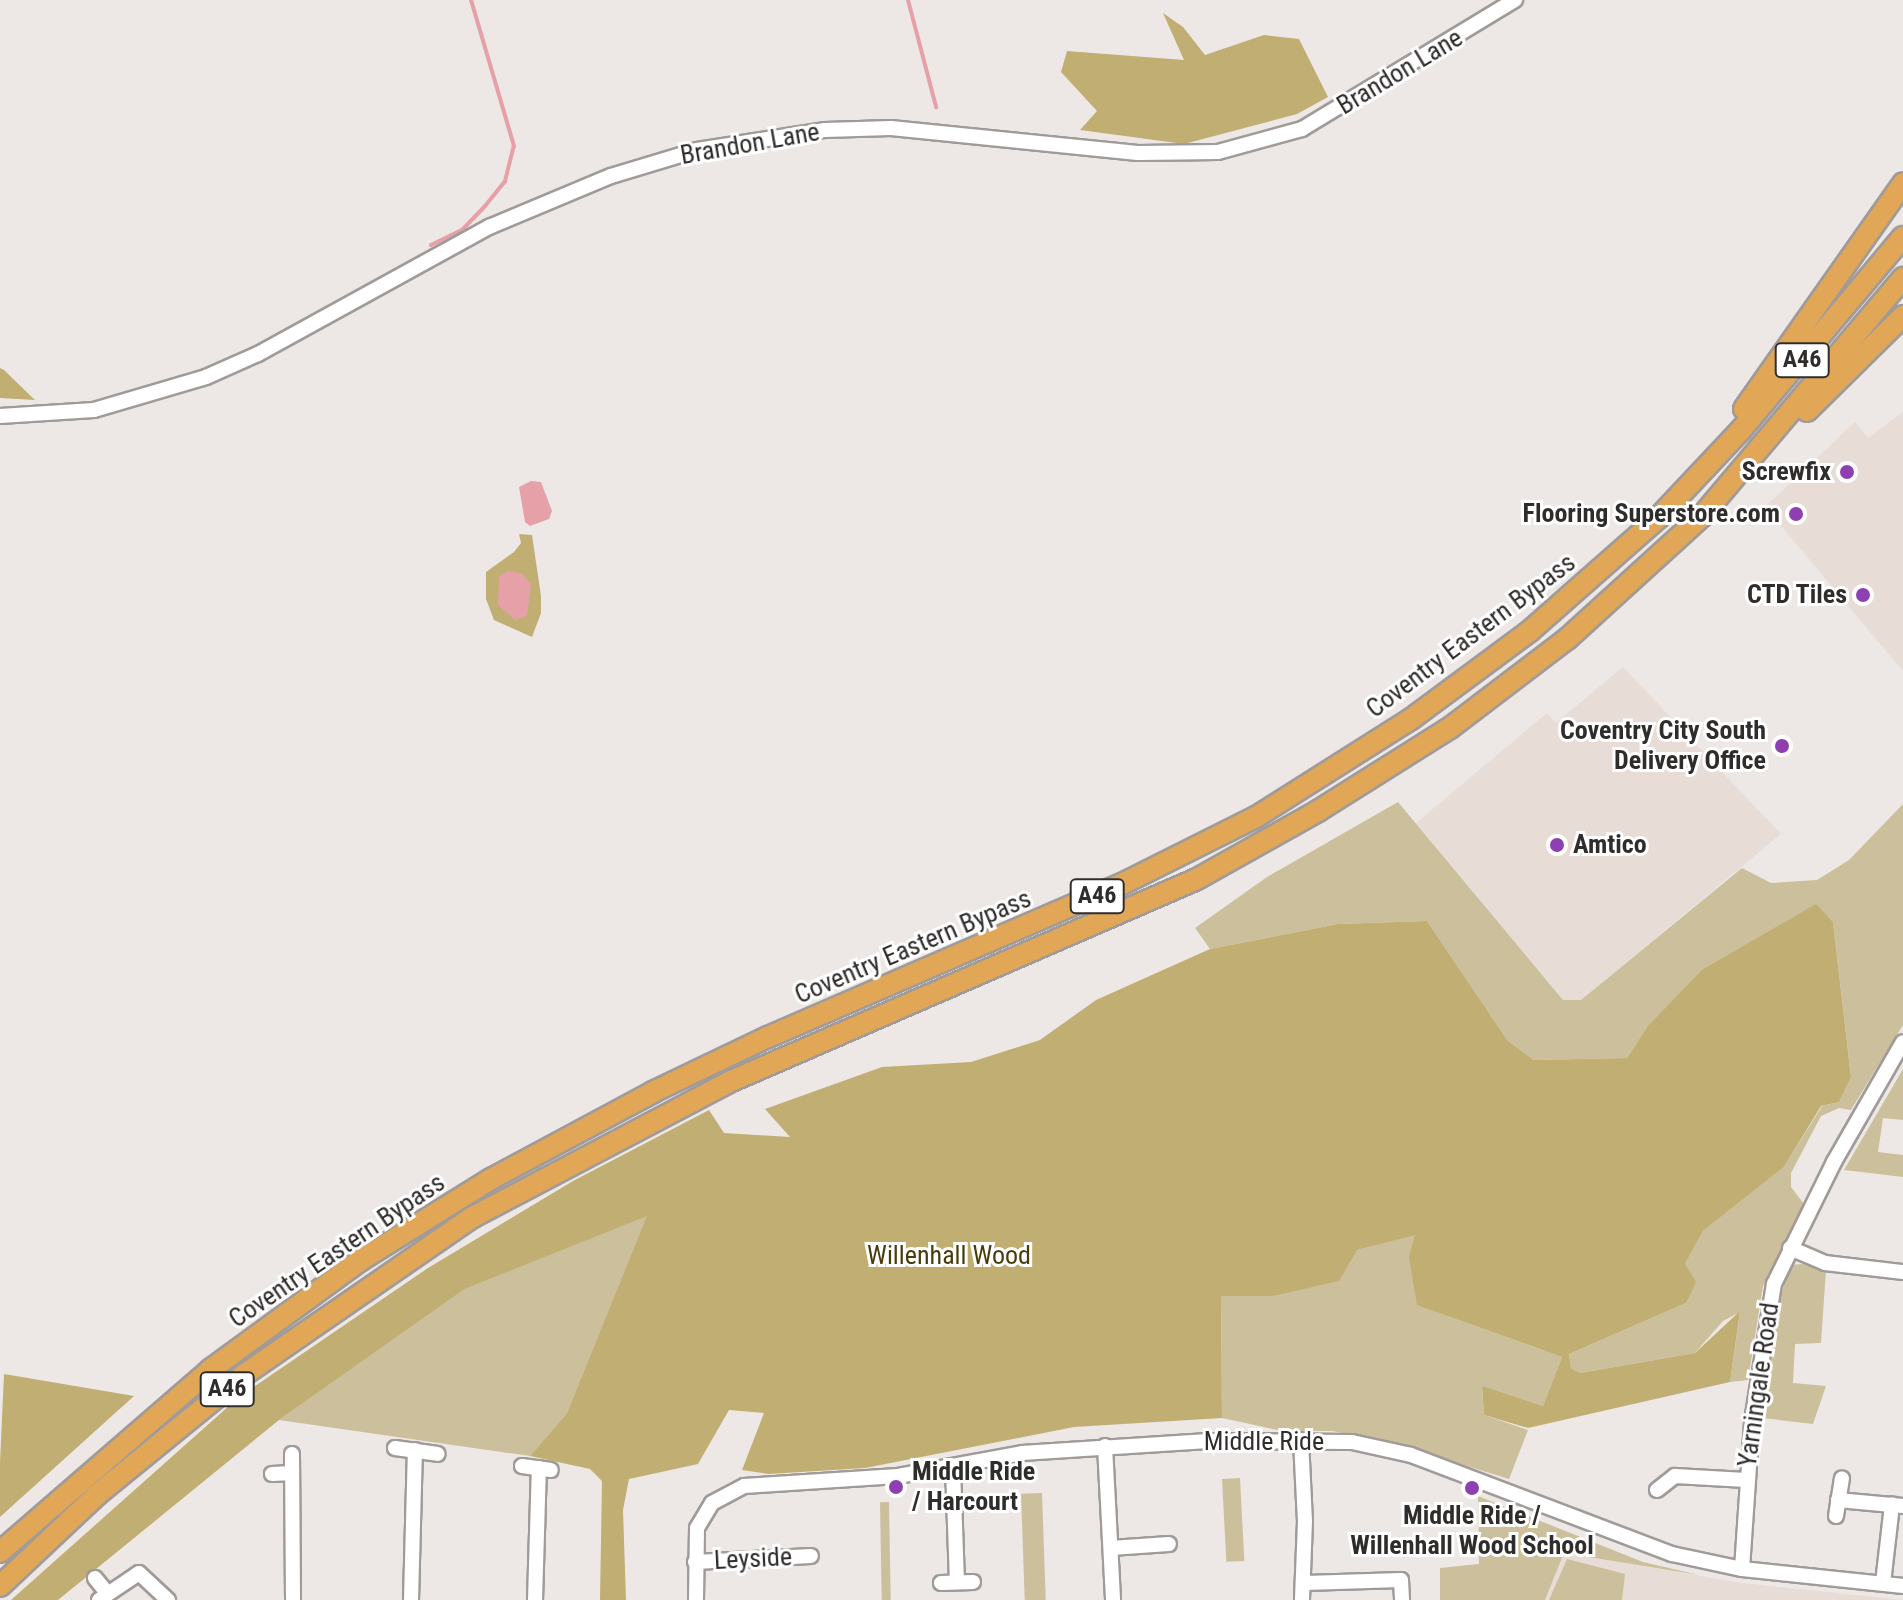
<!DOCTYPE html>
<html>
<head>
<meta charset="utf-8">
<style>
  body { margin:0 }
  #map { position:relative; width:1903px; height:1600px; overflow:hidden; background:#ede8e6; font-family:"Roboto Condensed",sans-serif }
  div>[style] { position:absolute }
  .built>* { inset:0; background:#e8dcd6 }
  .green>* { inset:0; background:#cbc09b; transform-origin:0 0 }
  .forest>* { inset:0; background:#c0ae72 }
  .water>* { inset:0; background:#e5a1a7 }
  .stream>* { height:4px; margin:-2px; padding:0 2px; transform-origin:2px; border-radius:2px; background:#e5a1a7 }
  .roads { filter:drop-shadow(2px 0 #a09b98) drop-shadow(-2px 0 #a09b98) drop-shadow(0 2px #a09b98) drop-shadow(0 -2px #a09b98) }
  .minor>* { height:14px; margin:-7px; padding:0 7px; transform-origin:7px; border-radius:7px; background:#fff }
  .highway>* { height:20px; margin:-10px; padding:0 10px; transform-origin:10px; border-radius:10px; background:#e2a756 }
  .dots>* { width:22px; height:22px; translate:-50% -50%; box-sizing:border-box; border:4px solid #fff; border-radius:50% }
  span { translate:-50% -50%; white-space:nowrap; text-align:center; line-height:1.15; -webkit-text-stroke:6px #fff; paint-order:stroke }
  .shield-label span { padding:2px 6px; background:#fff; border:2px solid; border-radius:6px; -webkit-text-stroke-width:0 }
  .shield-label { font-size:24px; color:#2f2d2c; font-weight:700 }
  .street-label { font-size:26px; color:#2f2d2c }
  .poi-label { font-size:26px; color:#2f2d2c; font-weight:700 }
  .right { translate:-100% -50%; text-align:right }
  .left { translate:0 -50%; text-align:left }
  .park-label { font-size:26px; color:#493c0a }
</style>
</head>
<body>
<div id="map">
  <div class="built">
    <i style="clip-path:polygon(1903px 412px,1903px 671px,1765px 507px,1855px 422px,1868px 438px)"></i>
    <i style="clip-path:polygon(1623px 667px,1781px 834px,1581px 1000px,1563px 1000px,1416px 823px,1547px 713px,1556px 723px)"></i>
    <i style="clip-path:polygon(1564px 1553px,1743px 1583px,1903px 1600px,1545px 1600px)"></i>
  </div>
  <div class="green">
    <i style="clip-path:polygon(1398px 802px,1563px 1000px,1581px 1000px,1742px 868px,1771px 883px,1817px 880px,1849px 860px,1903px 804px,1903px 1025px,1851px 1110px,1839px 1108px,1821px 1116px,1791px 1173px,1791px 1187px,1804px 1204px,1763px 1286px,1748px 1380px,1730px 1382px,1740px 1312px,1723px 1321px,1695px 1353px,1580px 1373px,1571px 1368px,1569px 1354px,1686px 1303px,1685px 1264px,1703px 1231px,1784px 1167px,1822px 1106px,1839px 1102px,1851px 1076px,1833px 922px,1816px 905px,1647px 1027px,1627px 1058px,1534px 1060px,1508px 1041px,1427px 921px,1338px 924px,1210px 949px,1195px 928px,1267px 877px)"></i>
    <i style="clip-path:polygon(1903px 1069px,1903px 1120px,1883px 1118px,1878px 1152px,1903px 1155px,1903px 1177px,1844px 1170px)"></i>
    <i style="clip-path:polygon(648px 1215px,567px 1413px,530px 1456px,279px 1420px,465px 1289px)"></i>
    <i style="clip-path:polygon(1416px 1234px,1418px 1305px,1562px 1357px,1543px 1406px,1482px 1387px,1484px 1415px,1528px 1430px,1509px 1479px,1383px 1440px,1332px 1431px,1282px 1431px,1222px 1418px,1221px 1295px,1273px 1296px,1357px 1250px)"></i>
    <i style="clip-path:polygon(1802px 1264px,1826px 1270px,1821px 1343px,1795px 1344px,1793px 1383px,1826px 1386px,1813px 1424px,1762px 1418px,1771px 1324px,1791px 1265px)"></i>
    <i style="left:1240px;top:1478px;width:83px;height:18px;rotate:87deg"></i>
    <i style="left:1042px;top:1493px;width:107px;height:21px;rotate:88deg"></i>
    <i style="clip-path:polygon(1478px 1496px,1643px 1562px,1699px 1575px,1564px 1553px,1545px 1600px,1440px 1600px,1440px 1568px,1479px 1564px)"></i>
    <i style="left:889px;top:1502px;width:98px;height:9px;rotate:89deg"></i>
    <i style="clip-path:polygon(1567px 1559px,1625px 1574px,1622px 1600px,1549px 1600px)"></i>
  </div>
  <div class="forest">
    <i style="clip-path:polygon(1163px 13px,1183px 27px,1205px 55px,1264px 35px,1299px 39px,1328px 97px,1297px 114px,1184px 144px,1080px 130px,1097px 111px,1061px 72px,1067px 51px,1184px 60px)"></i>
    <i style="clip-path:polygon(0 368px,4px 370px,35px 400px,0 398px)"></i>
    <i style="clip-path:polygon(519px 534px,532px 535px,541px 596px,541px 613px,532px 637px,494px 620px,486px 599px,486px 572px,514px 552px,521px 543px)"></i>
    <i style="clip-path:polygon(1816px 904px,1833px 922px,1851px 1077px,1839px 1102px,1821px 1106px,1784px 1167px,1703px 1231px,1685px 1264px,1696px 1282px,1686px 1303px,1569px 1354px,1571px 1368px,1580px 1373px,1695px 1353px,1740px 1311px,1730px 1382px,1528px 1428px,1484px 1415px,1482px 1386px,1543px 1406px,1562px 1357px,1417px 1305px,1409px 1257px,1415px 1235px,1357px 1250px,1339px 1281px,1273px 1296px,1221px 1296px,1222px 1418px,1074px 1427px,865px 1468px,769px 1474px,742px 1470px,764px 1413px,729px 1410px,698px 1464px,629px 1479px,623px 1510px,626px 1600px,600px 1600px,602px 1481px,590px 1469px,530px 1456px,567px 1413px,647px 1216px,465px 1289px,279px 1420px,58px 1600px,11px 1600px,239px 1397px,428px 1268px,573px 1181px,709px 1110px,724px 1133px,790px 1137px,765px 1109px,882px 1067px,971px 1062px,1040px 1040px,1096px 1000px,1210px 949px,1338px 924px,1427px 921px,1508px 1041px,1534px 1060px,1627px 1058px,1647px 1027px,1702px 970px)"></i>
    <i style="clip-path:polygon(4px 1374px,134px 1396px,0 1517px,0 1463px)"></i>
  </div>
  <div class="water">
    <i style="clip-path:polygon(531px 481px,541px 482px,552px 511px,549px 519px,530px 526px,525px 522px,519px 487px)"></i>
    <i style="clip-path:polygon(507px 571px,521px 573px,531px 584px,527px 616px,515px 620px,498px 605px,499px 577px)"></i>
  </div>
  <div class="stream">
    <i style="left:908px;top:0;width:111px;rotate:75.3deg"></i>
    <i style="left:431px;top:245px;width:34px;rotate:-26deg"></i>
    <i style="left:462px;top:230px;width:33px;rotate:-46deg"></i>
    <i style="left:485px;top:206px;width:32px;rotate:-51deg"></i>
    <i style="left:505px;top:181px;width:36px;rotate:-76deg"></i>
    <i style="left:514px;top:146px;width:152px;rotate:-106.4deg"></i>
  </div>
  <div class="roads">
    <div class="minor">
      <i style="left:0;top:416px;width:94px;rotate:-3.7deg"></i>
      <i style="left:94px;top:410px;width:117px;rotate:-16.4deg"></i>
      <i style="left:206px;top:377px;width:57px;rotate:-23.9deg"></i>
      <i style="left:258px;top:354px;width:264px;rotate:-28.8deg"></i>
      <i style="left:489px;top:227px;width:132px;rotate:-22.7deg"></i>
      <i style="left:611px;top:176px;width:90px;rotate:-16.8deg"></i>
      <i style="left:697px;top:150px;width:130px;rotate:-8.9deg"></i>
      <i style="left:825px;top:130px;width:66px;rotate:-1.7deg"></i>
      <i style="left:891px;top:128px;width:248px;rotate:5.8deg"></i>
      <i style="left:1138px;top:153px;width:80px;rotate:-0.7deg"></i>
      <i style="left:1218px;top:152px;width:87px;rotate:-15.3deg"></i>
      <i style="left:1302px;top:129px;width:249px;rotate:-31.2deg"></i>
      <i style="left:1790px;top:1248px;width:38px;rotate:23deg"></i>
      <i style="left:1825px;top:1263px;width:79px;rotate:6.6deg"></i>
      <i style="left:1301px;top:1440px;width:81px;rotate:87.2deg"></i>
      <i style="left:1305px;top:1521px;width:79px;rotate:92.2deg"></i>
      <i style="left:1105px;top:1446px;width:154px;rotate:87deg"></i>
      <i style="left:395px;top:1448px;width:43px;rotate:7.9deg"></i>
      <i style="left:292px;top:1454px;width:146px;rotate:89.6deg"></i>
      <i style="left:522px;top:1466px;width:29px;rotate:8deg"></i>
      <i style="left:953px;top:1468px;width:114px;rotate:88deg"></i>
      <i style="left:272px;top:1474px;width:20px;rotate:-3deg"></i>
      <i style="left:1657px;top:1490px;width:23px;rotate:-38deg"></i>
      <i style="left:1675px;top:1476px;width:71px;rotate:3.2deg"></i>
      <i style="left:1838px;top:1500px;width:65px;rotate:5.3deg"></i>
      <i style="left:1836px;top:1516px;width:38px;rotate:-81deg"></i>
      <i style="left:1111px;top:1548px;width:58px;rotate:-3.9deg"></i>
      <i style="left:695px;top:1562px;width:116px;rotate:-3deg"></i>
      <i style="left:1742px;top:1569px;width:148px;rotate:-86.1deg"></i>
      <i style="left:1752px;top:1421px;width:139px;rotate:-80.9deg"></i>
      <i style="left:1774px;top:1284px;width:136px;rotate:-63.8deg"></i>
      <i style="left:1834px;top:1162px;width:138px;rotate:-60.1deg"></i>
      <i style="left:95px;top:1578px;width:19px;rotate:51deg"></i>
      <i style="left:941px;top:1583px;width:32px;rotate:-2deg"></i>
      <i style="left:1305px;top:1583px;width:96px;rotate:-1.8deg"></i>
      <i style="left:1401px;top:1580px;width:20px;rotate:87deg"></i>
      <i style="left:1883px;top:1583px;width:79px;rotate:-83.4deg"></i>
      <i style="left:99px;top:1600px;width:48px;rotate:-34deg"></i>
      <i style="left:139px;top:1573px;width:40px;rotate:43deg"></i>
      <i style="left:411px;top:1600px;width:150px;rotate:-88.5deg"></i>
      <i style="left:535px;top:1600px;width:132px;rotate:-88.3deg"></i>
      <i style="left:696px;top:1600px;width:72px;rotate:-89.2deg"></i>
      <i style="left:697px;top:1528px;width:29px;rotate:-59deg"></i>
      <i style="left:712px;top:1503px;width:36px;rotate:-28deg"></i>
      <i style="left:744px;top:1486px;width:154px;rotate:-3.7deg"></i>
      <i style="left:898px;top:1476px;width:126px;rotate:-10.5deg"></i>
      <i style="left:1022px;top:1453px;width:186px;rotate:-3.7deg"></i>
      <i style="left:1208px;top:1441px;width:144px;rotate:0.4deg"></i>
      <i style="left:1352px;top:1442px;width:60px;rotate:12.4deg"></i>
      <i style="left:1411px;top:1455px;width:279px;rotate:20.8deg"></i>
      <i style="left:1672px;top:1554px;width:72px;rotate:12.1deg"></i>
      <i style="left:1742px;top:1569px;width:162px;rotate:6deg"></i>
    </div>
    <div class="highway">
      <i style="left:1744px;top:409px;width:276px;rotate:-54.8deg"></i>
      <i style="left:1807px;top:411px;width:135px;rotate:-44.7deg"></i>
      <i style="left:0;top:1552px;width:278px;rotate:-40.9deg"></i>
      <i style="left:210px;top:1370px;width:187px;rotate:-36.1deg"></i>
      <i style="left:361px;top:1260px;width:153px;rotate:-31.9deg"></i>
      <i style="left:491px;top:1179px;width:184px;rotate:-28.2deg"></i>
      <i style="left:653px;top:1092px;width:127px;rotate:-25.6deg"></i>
      <i style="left:768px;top:1037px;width:383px;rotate:-23.4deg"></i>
      <i style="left:1120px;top:885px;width:152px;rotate:-26.6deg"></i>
      <i style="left:1256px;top:817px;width:183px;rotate:-32.3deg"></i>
      <i style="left:1411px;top:719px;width:148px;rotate:-36.5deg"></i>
      <i style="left:1530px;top:631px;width:171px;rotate:-41.4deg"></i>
      <i style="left:1658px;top:518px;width:121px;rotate:-46.7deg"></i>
      <i style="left:1741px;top:430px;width:252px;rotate:-50deg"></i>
      <i style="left:0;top:1586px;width:134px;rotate:-43.2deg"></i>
      <i style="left:98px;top:1494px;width:190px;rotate:-39.2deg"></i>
      <i style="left:245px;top:1374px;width:277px;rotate:-34.6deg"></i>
      <i style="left:473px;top:1217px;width:289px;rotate:-27.8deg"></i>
      <i style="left:729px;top:1082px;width:510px;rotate:-23.45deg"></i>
      <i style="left:1197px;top:879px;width:139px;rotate:-29.3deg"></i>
      <i style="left:1318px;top:811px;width:156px;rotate:-32.2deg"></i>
      <i style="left:1450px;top:728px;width:147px;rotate:-37.3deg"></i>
      <i style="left:1567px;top:639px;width:183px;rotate:-42.3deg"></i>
      <i style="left:1702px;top:516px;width:312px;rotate:-49.8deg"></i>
    </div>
  </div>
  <div class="dots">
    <i style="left:1847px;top:472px;background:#8f40b0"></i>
    <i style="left:1796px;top:514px;background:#8f40b0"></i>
    <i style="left:1863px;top:595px;background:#8f40b0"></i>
    <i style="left:1782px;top:746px;background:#8f40b0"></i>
    <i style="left:1557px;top:845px;background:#8f40b0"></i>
    <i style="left:896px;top:1487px;background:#8f40b0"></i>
    <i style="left:1472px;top:1488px;background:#8f40b0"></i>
  </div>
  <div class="shield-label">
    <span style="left:1802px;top:360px">A46</span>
    <span style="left:1097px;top:896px">A46</span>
    <span style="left:227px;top:1389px">A46</span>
  </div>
  <div class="street-label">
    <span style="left:1400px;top:72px;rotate:-31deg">Brandon Lane</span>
    <span style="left:750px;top:144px;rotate:-10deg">Brandon Lane</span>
    <span style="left:1471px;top:636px;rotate:-37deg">Coventry Eastern Bypass</span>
    <span style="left:913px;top:947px;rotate:-23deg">Coventry Eastern Bypass</span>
    <span style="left:337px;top:1251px;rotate:-34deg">Coventry Eastern Bypass</span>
    <span style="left:1759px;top:1385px;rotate:-82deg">Yarningale Road</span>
    <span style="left:1264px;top:1442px">Middle Ride</span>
    <span style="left:753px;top:1559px;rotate:-3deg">Leyside</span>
  </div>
  <div class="poi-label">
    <span class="right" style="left:1831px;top:472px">Screwfix</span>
    <span class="right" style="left:1780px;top:514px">Flooring Superstore.com</span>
    <span class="right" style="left:1847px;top:595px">CTD Tiles</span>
    <span class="right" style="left:1766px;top:746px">Coventry City South<br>Delivery Office</span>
    <span class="left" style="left:1573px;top:845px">Amtico</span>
    <span class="left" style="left:912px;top:1487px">Middle Ride<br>/ Harcourt</span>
    <span style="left:1472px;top:1531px">Middle Ride /<br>Willenhall Wood School</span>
  </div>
  <div class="park-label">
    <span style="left:949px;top:1256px">Willenhall Wood</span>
  </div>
</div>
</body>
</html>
